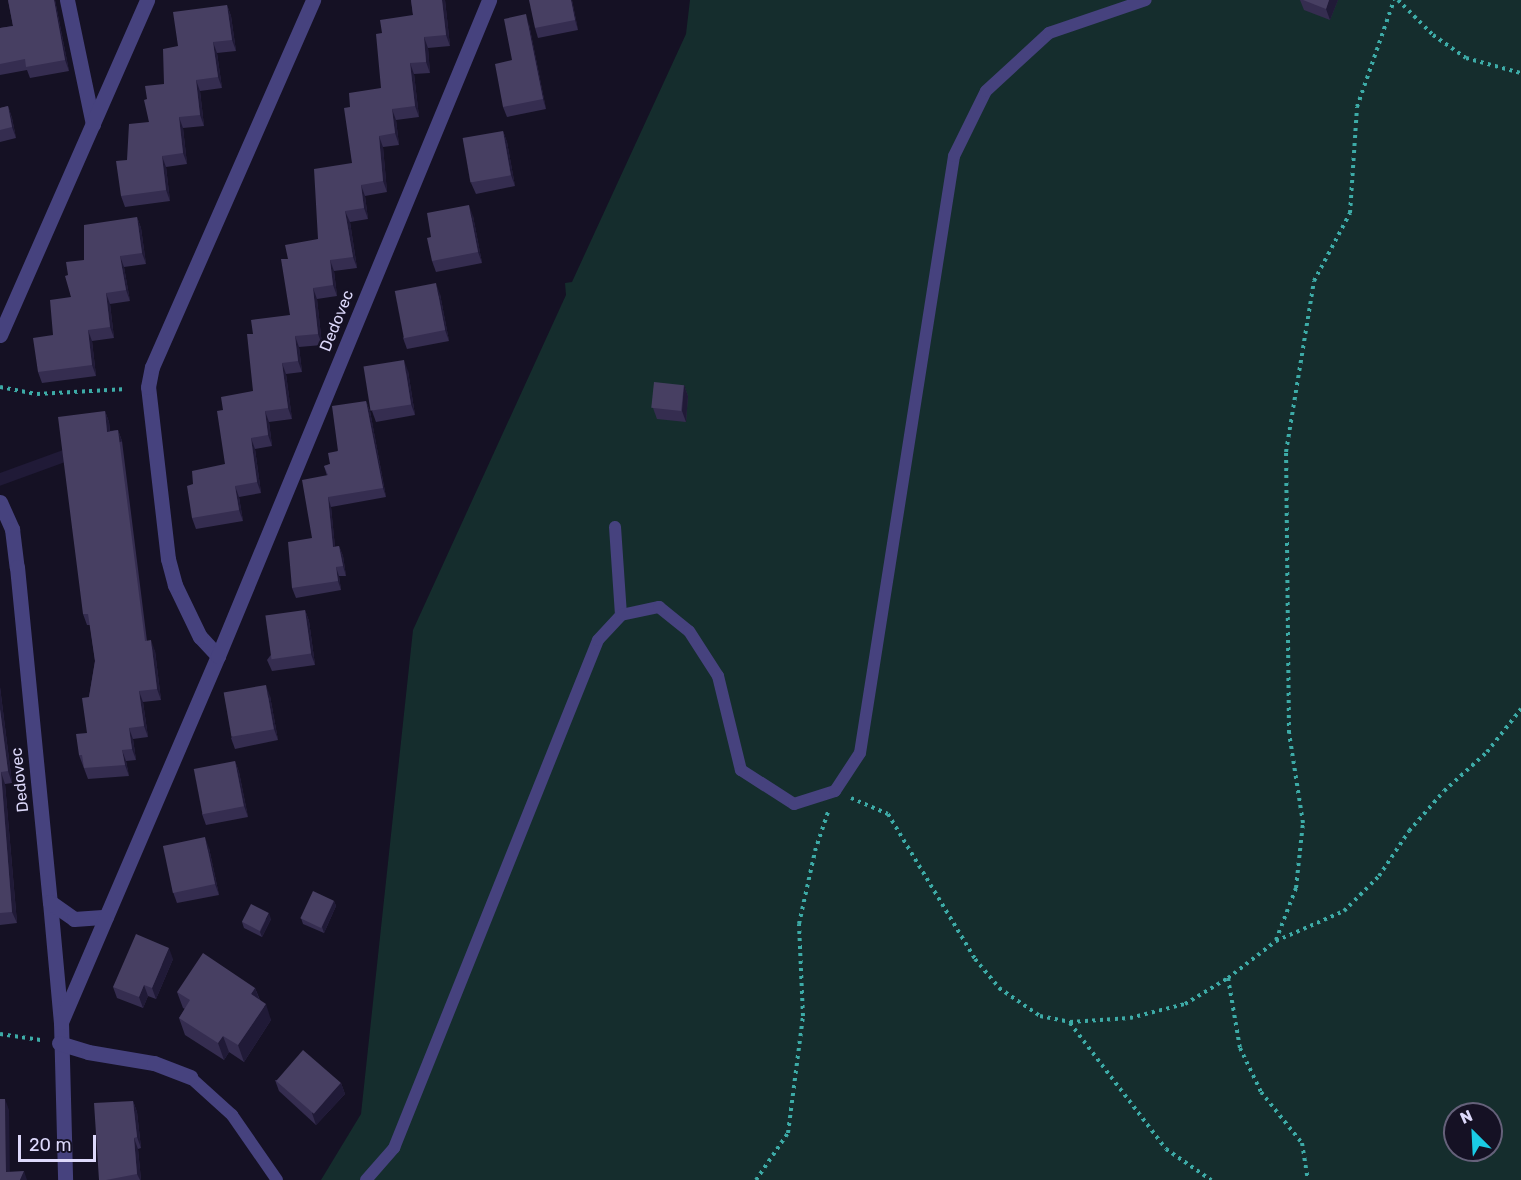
<!DOCTYPE html>
<html>
<head>
<meta charset="utf-8">
<style>
  body { margin:0 }
  #map { position:relative; width:1521px; height:1180px; overflow:hidden; background:#151124; font-family:Rubik,sans-serif }
  div>[style] { position:absolute }
  .green>* { inset:0; background:#152d2d }
  .path>* { height:4px; margin-top:-2px; transform-origin:0; background:repeating-linear-gradient(90deg,#3daba7 0 3px,transparent 0 7.5px) }
  .service>* { height:12px; margin:-6px; padding:0 6px; transform-origin:6px; border-radius:6px; background:#46427e }
  .minor>* { height:15px; margin:-7.5px; padding:0 7.5px; transform-origin:7.5px; border-radius:7.5px; background:#46427e }
  .wall>* { inset:0; background:#352d50 }
  .shaded-wall>* { inset:0; background:#201a37; transform-origin:0 0 }
  .building>* { inset:0; background:#473f62; transform-origin:0 0 }
  span { translate:-50% -50%; white-space:nowrap; text-align:center; line-height:1.15; -webkit-text-stroke:5px #151124; paint-order:stroke }
  .street-label { font-size:16px; color:#ddd9fb }
  .north { position:absolute; left:1443px; top:1102px; width:60px; height:60px; box-sizing:border-box; background:#151124; border:2px solid #65617a; border-radius:50%; rotate:336deg; font-size:16px; font-weight:700; line-height:24px; text-align:center; color:#ddd9fb }
  .north::after { content:''; display:block; margin:auto; width:21px; height:27px; background:#1acce5; clip-path:polygon(50% 0,100% 100%,50% 72%,0 100%) }
  .scale { position:absolute; left:18px; top:1135px; width:78px; height:27px; box-sizing:border-box; border:3px solid #ddd9fb; border-top:0; padding-left:8px; font-size:18px; line-height:21px; white-space:nowrap; color:#ddd9fb; -webkit-text-stroke:4px #151124; paint-order:stroke }
</style>
</head>
<body>
<div id="map">
  <div class="green">
    <i style="clip-path:polygon(evenodd,690px 0,1521px 0,1521px 1180px,321px 1180px,361px 1114px,413px 630px,566px 295px,565px 283px,572px 282px,686px 34px,690px 0,1455px 1114px,1491px 1114px,1491px 1150px,1455px 1150px,1455px 1114px)"></i>
  </div>
  <div class="path">
    <i style="left:1398px;top:0;width:49px;rotate:45deg"></i>
    <i style="left:1433px;top:35px;width:40px;rotate:34.9deg"></i>
    <i style="left:1466px;top:58px;width:57px;rotate:15.3deg"></i>
    <i style="left:0;top:387px;width:38px;rotate:11deg"></i>
    <i style="left:37px;top:394px;width:90px;rotate:-3.2deg"></i>
    <i style="left:851px;top:798px;width:40px;rotate:23.4deg"></i>
    <i style="left:888px;top:814px;width:169px;rotate:59deg"></i>
    <i style="left:975px;top:959px;width:38px;rotate:50deg"></i>
    <i style="left:999px;top:988px;width:50px;rotate:34.3deg"></i>
    <i style="left:1040px;top:1016px;width:31px;rotate:11deg"></i>
    <i style="left:1070px;top:1022px;width:60px;rotate:-3.8deg"></i>
    <i style="left:1130px;top:1018px;width:57px;rotate:-14.3deg"></i>
    <i style="left:1185px;top:1004px;width:50px;rotate:-31.2deg"></i>
    <i style="left:1228px;top:978px;width:61px;rotate:-37.6deg"></i>
    <i style="left:1276px;top:941px;width:74px;rotate:-23.8deg"></i>
    <i style="left:1344px;top:911px;width:49px;rotate:-45deg"></i>
    <i style="left:1379px;top:876px;width:54px;rotate:-56.3deg"></i>
    <i style="left:1409px;top:831px;width:53px;rotate:-48.8deg"></i>
    <i style="left:1444px;top:791px;width:58px;rotate:-42.2deg"></i>
    <i style="left:1487px;top:752px;width:55px;rotate:-51.7deg"></i>
    <i style="left:1276px;top:940px;width:56px;rotate:-69deg"></i>
    <i style="left:1296px;top:888px;width:65px;rotate:-83.9deg"></i>
    <i style="left:1303px;top:823px;width:91px;rotate:-98.8deg"></i>
    <i style="left:1289px;top:733px;width:281px;rotate:-90.6deg"></i>
    <i style="left:1286px;top:452px;width:173px;rotate:-80.7deg"></i>
    <i style="left:1314px;top:281px;width:77px;rotate:-62.1deg"></i>
    <i style="left:1350px;top:213px;width:106px;rotate:-86.2deg"></i>
    <i style="left:1357px;top:107px;width:113px;rotate:-70.9deg"></i>
    <i style="left:1228px;top:978px;width:71px;rotate:80.3deg"></i>
    <i style="left:1240px;top:1048px;width:49px;rotate:64.5deg"></i>
    <i style="left:1261px;top:1092px;width:65px;rotate:51.2deg"></i>
    <i style="left:1302px;top:1143px;width:37px;rotate:81deg"></i>
    <i style="left:1070px;top:1023px;width:158px;rotate:52.7deg"></i>
    <i style="left:1166px;top:1149px;width:55px;rotate:34.6deg"></i>
    <i style="left:0;top:1034px;width:41px;rotate:8.3deg"></i>
    <i style="left:756px;top:1180px;width:57px;rotate:-55.8deg"></i>
    <i style="left:788px;top:1133px;width:118px;rotate:-82.7deg"></i>
    <i style="left:803px;top:1016px;width:92px;rotate:-92.5deg"></i>
    <i style="left:799px;top:924px;width:75px;rotate:-77.6deg"></i>
    <i style="left:815px;top:851px;width:41px;rotate:-71.6deg"></i>
  </div>
  <div class="service">
    <i style="left:615px;top:527px;width:88px;rotate:86.1deg"></i>
    <i style="left:190px;top:1077px;width:57px;rotate:42.1deg"></i>
    <i style="left:232px;top:1115px;width:79px;rotate:55.3deg"></i>
    <i style="left:366px;top:1180px;width:43px;rotate:-48.8deg"></i>
    <i style="left:394px;top:1148px;width:547px;rotate:-68.12deg"></i>
    <i style="left:598px;top:640px;width:34px;rotate:-47deg"></i>
    <i style="left:621px;top:615px;width:39px;rotate:-12deg"></i>
    <i style="left:659px;top:607px;width:38px;rotate:39deg"></i>
    <i style="left:689px;top:631px;width:54px;rotate:57.2deg"></i>
    <i style="left:718px;top:676px;width:97px;rotate:76.3deg"></i>
    <i style="left:741px;top:770px;width:63px;rotate:32.7deg"></i>
    <i style="left:794px;top:804px;width:43px;rotate:-17.6deg"></i>
    <i style="left:835px;top:791px;width:45px;rotate:-56.7deg"></i>
    <i style="left:860px;top:753px;width:604px;rotate:-81.05deg"></i>
    <i style="left:954px;top:156px;width:72px;rotate:-63.8deg"></i>
    <i style="left:986px;top:91px;width:86px;rotate:-42.6deg"></i>
    <i style="left:1049px;top:33px;width:102px;rotate:-18.8deg"></i>
  </div>
  <div class="minor">
    <i style="left:67px;top:0;width:127px;rotate:78.2deg"></i>
    <i style="left:0;top:335px;width:366px;rotate:-66.3deg"></i>
    <i style="left:0;top:502px;width:30px;rotate:66deg"></i>
    <i style="left:12px;top:529px;width:38px;rotate:83deg"></i>
    <i style="left:17px;top:567px;width:337px;rotate:84.4deg"></i>
    <i style="left:50px;top:902px;width:121px;rotate:84.8deg"></i>
    <i style="left:61px;top:1022px;width:158px;rotate:88.5deg"></i>
    <i style="left:218px;top:656px;width:26px;rotate:-133deg"></i>
    <i style="left:200px;top:637px;width:58px;rotate:-115.7deg"></i>
    <i style="left:175px;top:585px;width:27px;rotate:-105deg"></i>
    <i style="left:168px;top:559px;width:173px;rotate:-96.6deg"></i>
    <i style="left:148px;top:387px;width:20px;rotate:-79deg"></i>
    <i style="left:152px;top:367px;width:401px;rotate:-66.3deg"></i>
    <i style="left:50px;top:902px;width:29px;rotate:35deg"></i>
    <i style="left:74px;top:919px;width:32px;rotate:-4deg"></i>
    <i style="left:61px;top:1022px;width:398px;rotate:-66.8deg"></i>
    <i style="left:218px;top:656px;width:710px;rotate:-67.55deg"></i>
    <i style="left:59px;top:1043px;width:30px;rotate:17deg"></i>
    <i style="left:88px;top:1052px;width:67px;rotate:9.5deg"></i>
    <i style="left:154px;top:1063px;width:39px;rotate:21deg"></i>
  </div>
  <div class="wall">
    <i style="clip-path:polygon(8px 0,55px 0,69px 71px,30px 78px,27px 70px,0 75px,0 28px,13px 26px)"></i>
    <i style="clip-path:polygon(411px 0,445px 0,450px 46px,428px 48px,430px 73px,414px 74px,419px 117px,396px 120px,399px 145px,383px 147px,387px 192px,365px 196px,368px 219px,350px 222px,357px 268px,334px 271px,337px 296px,317px 299px,322px 345px,299px 347px,302px 372px,286px 374px,292px 419px,269px 422px,272px 446px,255px 449px,261px 493px,239px 497px,243px 521px,196px 529px,192px 518px,193px 484px,225px 464px,223px 410px,253px 391px,253px 334px,290px 315px,288px 259px,318px 239px,352px 163px,350px 107px,381px 88px,382px 33px,413px 15px)"></i>
    <i style="clip-path:polygon(572px 0,578px 30px,538px 38px,535px 28px)"></i>
    <i style="clip-path:polygon(1300px 0,1338px 0,1330px 20px,1304px 10px)"></i>
    <i style="clip-path:polygon(227px 5px,231px 16px,236px 51px,217px 53px,222px 88px,200px 91px,204px 126px,183px 128px,187px 164px,166px 167px,170px 201px,125px 207px,121px 196px,127px 160px,149px 122px,147px 99px,164px 84px,178px 46px)"></i>
    <i style="clip-path:polygon(529px 24px,546px 109px,507px 117px,503px 107px,512px 60px)"></i>
    <i style="clip-path:polygon(8px 106px,12px 118px,16px 138px,0 142px,0 108px)"></i>
    <i style="clip-path:polygon(503px 131px,507px 142px,515px 186px,476px 194px,471px 183px)"></i>
    <i style="clip-path:polygon(473px 216px,482px 263px,436px 272px,432px 261px)"></i>
    <i style="clip-path:polygon(137px 217px,141px 228px,146px 264px,124px 267px,130px 301px,110px 304px,114px 338px,92px 341px,96px 376px,42px 383px,38px 372px,53px 335px,71px 297px,68px 275px,84px 260px)"></i>
    <i style="clip-path:polygon(440px 294px,449px 341px,407px 349px,403px 338px)"></i>
    <i style="clip-path:polygon(408px 371px,415px 415px,376px 422px,372px 411px)"></i>
    <i style="clip-path:polygon(684px 385px,688px 396px,686px 422px,657px 419px,653px 408px)"></i>
    <i style="clip-path:polygon(366px 401px,370px 411px,386px 497px,331px 507px,335px 547px,339px 546px,343px 556px,346px 576px,339px 576px,341px 590px,296px 598px,292px 588px,312px 538px,327px 476px,324px 466px,330px 464px)"></i>
    <i style="clip-path:polygon(105px 411px,109px 422px,110px 431px,118px 430px,122px 441px,147px 641px,155px 651px,161px 700px,143px 702px,148px 737px,133px 739px,136px 760px,126px 761px,129px 776px,88px 779px,79px 755px,87px 733px,89px 697px,95px 661px,90px 625px,87px 625px,83px 614px)"></i>
    <i style="clip-path:polygon(305px 610px,309px 621px,315px 665px,272px 671px,267px 660px)"></i>
    <i style="clip-path:polygon(0 687px,12px 783px,5px 784px,17px 923px,0 925px)"></i>
    <i style="clip-path:polygon(270px 696px,278px 740px,235px 749px,231px 738px)"></i>
    <i style="clip-path:polygon(235px 761px,239px 772px,248px 817px,206px 825px,202px 814px)"></i>
    <i style="clip-path:polygon(209px 848px,219px 895px,177px 903px,173px 892px)"></i>
    <i style="clip-path:polygon(334px 901px,336px 906px,324px 933px,303px 924px,301px 918px)"></i>
    <i style="clip-path:polygon(271px 919px,262px 937px,244px 928px,242px 922px)"></i>
    <i style="clip-path:polygon(173px 959px,156px 999px,148px 996px,143px 1008px,117px 998px,113px 987px)"></i>
    <i style="clip-path:polygon(255px 988px,260px 1000px,271px 1020px,244px 1062px,229px 1052px,224px 1060px,185px 1035px,179px 1018px,185px 1009px,183px 1008px,177px 992px)"></i>
    <i style="clip-path:polygon(275px 1080px,341px 1083px,345px 1094px,316px 1125px,279px 1091px)"></i>
    <i style="clip-path:polygon(133px 1101px,137px 1112px,141px 1148px,138px 1149px,141px 1180px,99px 1180px)"></i>
  </div>
  <div class="shaded-wall">
    <i style="clip-path:polygon(54px 0,55px 0,69px 71px,65px 60px)"></i>
    <i style="clip-path:polygon(442px 0,445px 0,450px 46px,446px 35px)"></i>
    <i style="clip-path:polygon(571px 0,572px 0,578px 30px,575px 20px)"></i>
    <i style="clip-path:polygon(1329px 0,1338px 0,1330px 20px,1326px 9px)"></i>
    <i style="clip-path:polygon(227px 5px,231px 16px,236px 51px,232px 40px)"></i>
    <i style="clip-path:polygon(526px 14px,529px 24px,546px 109px,543px 99px)"></i>
    <i style="clip-path:polygon(424px 37px,428px 48px,430px 73px,426px 62px)"></i>
    <i style="clip-path:polygon(213px 42px,217px 53px,222px 88px,218px 77px)"></i>
    <i style="clip-path:polygon(410px 63px,414px 74px,419px 117px,415px 106px)"></i>
    <i style="clip-path:polygon(196px 80px,200px 91px,204px 126px,200px 115px)"></i>
    <i style="clip-path:polygon(8px 106px,12px 118px,16px 138px,12px 127px)"></i>
    <i style="clip-path:polygon(392px 109px,396px 120px,399px 145px,395px 133px)"></i>
    <i style="clip-path:polygon(179px 117px,183px 128px,187px 164px,183px 153px)"></i>
    <i style="clip-path:polygon(503px 131px,507px 142px,515px 186px,511px 175px)"></i>
    <i style="clip-path:polygon(379px 136px,383px 147px,387px 192px,383px 181px)"></i>
    <i style="clip-path:polygon(162px 156px,166px 167px,170px 201px,166px 190px)"></i>
    <i style="clip-path:polygon(361px 185px,365px 196px,368px 219px,364px 208px)"></i>
    <i style="clip-path:polygon(469px 205px,473px 216px,482px 263px,478px 252px)"></i>
    <i style="clip-path:polygon(345px 211px,350px 222px,357px 268px,353px 257px)"></i>
    <i style="clip-path:polygon(137px 217px,141px 228px,146px 264px,142px 253px)"></i>
    <i style="clip-path:polygon(120px 256px,124px 267px,130px 301px,126px 290px)"></i>
    <i style="clip-path:polygon(330px 260px,334px 271px,337px 296px,333px 285px)"></i>
    <i style="clip-path:polygon(436px 283px,440px 294px,449px 341px,445px 330px)"></i>
    <i style="clip-path:polygon(313px 288px,317px 299px,322px 345px,318px 334px)"></i>
    <i style="clip-path:polygon(106px 293px,110px 304px,114px 338px,110px 327px)"></i>
    <i style="clip-path:polygon(88px 330px,92px 341px,96px 376px,92px 365px)"></i>
    <i style="clip-path:polygon(295px 336px,299px 347px,302px 372px,298px 361px)"></i>
    <i style="clip-path:polygon(404px 360px,408px 371px,415px 415px,411px 404px)"></i>
    <i style="clip-path:polygon(282px 363px,286px 374px,292px 419px,288px 408px)"></i>
    <i style="clip-path:polygon(684px 385px,688px 396px,686px 422px,682px 411px)"></i>
    <i style="clip-path:polygon(366px 401px,370px 411px,386px 497px,383px 488px)"></i>
    <i style="clip-path:polygon(105px 411px,109px 422px,111px 443px,107px 432px)"></i>
    <i style="clip-path:polygon(265px 411px,269px 422px,272px 446px,268px 435px)"></i>
    <i style="left:118px;top:430px;width:12px;height:213px;rotate:70deg"></i>
    <i style="clip-path:polygon(251px 438px,255px 449px,261px 493px,257px 482px)"></i>
    <i style="clip-path:polygon(235px 486px,239px 497px,243px 521px,239px 510px)"></i>
    <i style="clip-path:polygon(328px 497px,331px 507px,336px 557px,333px 547px)"></i>
    <i style="clip-path:polygon(339px 546px,343px 556px,346px 576px,343px 566px)"></i>
    <i style="clip-path:polygon(336px 567px,339px 576px,341px 590px,338px 581px)"></i>
    <i style="clip-path:polygon(305px 610px,309px 621px,315px 665px,311px 654px)"></i>
    <i style="clip-path:polygon(151px 640px,155px 651px,161px 700px,157px 689px)"></i>
    <i style="clip-path:polygon(266px 685px,270px 696px,278px 740px,274px 729px)"></i>
    <i style="clip-path:polygon(0 687px,12px 783px,8px 771px,0 709px)"></i>
    <i style="clip-path:polygon(139px 691px,143px 702px,148px 737px,144px 726px)"></i>
    <i style="clip-path:polygon(129px 728px,133px 739px,136px 760px,132px 749px)"></i>
    <i style="clip-path:polygon(122px 750px,126px 761px,129px 776px,125px 765px)"></i>
    <i style="clip-path:polygon(235px 761px,239px 772px,248px 817px,244px 806px)"></i>
    <i style="clip-path:polygon(1px 772px,5px 784px,17px 923px,12px 912px)"></i>
    <i style="clip-path:polygon(205px 837px,209px 848px,219px 895px,215px 884px)"></i>
    <i style="clip-path:polygon(334px 901px,336px 906px,324px 933px,322px 927px)"></i>
    <i style="clip-path:polygon(269px 913px,271px 919px,262px 937px,260px 932px)"></i>
    <i style="clip-path:polygon(169px 948px,173px 959px,156px 999px,152px 988px)"></i>
    <i style="clip-path:polygon(144px 985px,148px 996px,143px 1008px,139px 997px)"></i>
    <i style="clip-path:polygon(255px 988px,261px 1004px,251px 994px)"></i>
    <i style="clip-path:polygon(266px 1004px,271px 1020px,244px 1062px,238px 1045px)"></i>
    <i style="clip-path:polygon(223px 1036px,229px 1052px,224px 1060px,218px 1043px)"></i>
    <i style="clip-path:polygon(341px 1083px,345px 1094px,316px 1125px,312px 1113px)"></i>
    <i style="clip-path:polygon(5px 1099px,9px 1110px,10px 1180px,6px 1172px)"></i>
    <i style="clip-path:polygon(133px 1101px,137px 1112px,141px 1148px,137px 1137px)"></i>
    <i style="clip-path:polygon(134px 1138px,138px 1149px,141px 1180px,140px 1180px,137px 1174px)"></i>
    <i style="clip-path:polygon(24px 1171px,27px 1180px,20px 1180px)"></i>
  </div>
  <div class="building">
    <i style="clip-path:polygon(8px 0,54px 0,65px 60px,26px 67px,25px 59px,0 64px,0 28px,13px 26px)"></i>
    <i style="clip-path:polygon(411px 0,442px 0,446px 35px,424px 37px,426px 62px,410px 63px,415px 106px,392px 109px,395px 133px,379px 136px,383px 181px,361px 185px,364px 208px,345px 211px,353px 257px,330px 260px,333px 285px,313px 288px,318px 334px,295px 336px,298px 361px,282px 363px,288px 408px,265px 411px,268px 435px,251px 438px,257px 482px,235px 486px,239px 510px,192px 518px,187px 486px,193px 484px,192px 471px,225px 464px,217px 411px,223px 410px,221px 397px,253px 391px,247px 334px,253px 334px,251px 320px,290px 315px,281px 259px,288px 259px,285px 245px,318px 239px,314px 169px,352px 163px,344px 108px,350px 107px,349px 93px,381px 88px,376px 34px,382px 33px,380px 20px,413px 15px)"></i>
    <i style="clip-path:polygon(529px 0,571px 0,575px 20px,535px 28px)"></i>
    <i style="clip-path:polygon(1303px 0,1329px 0,1326px 9px)"></i>
    <i style="clip-path:polygon(227px 5px,232px 40px,213px 42px,218px 77px,196px 80px,200px 115px,179px 117px,183px 153px,162px 156px,166px 190px,121px 196px,116px 161px,127px 160px,129px 124px,149px 122px,144px 100px,147px 99px,145px 86px,164px 84px,163px 49px,178px 46px,173px 12px)"></i>
    <i style="clip-path:polygon(526px 14px,543px 99px,503px 107px,495px 64px,512px 60px,504px 19px)"></i>
    <i style="clip-path:polygon(8px 106px,12px 127px,0 130px,0 108px)"></i>
    <i style="left:503px;top:131px;width:45px;height:41px;rotate:80deg"></i>
    <i style="clip-path:polygon(469px 205px,478px 252px,432px 261px,427px 238px,431px 237px,427px 213px)"></i>
    <i style="clip-path:polygon(137px 217px,142px 253px,120px 256px,126px 290px,106px 293px,110px 327px,88px 330px,92px 365px,38px 372px,33px 338px,53px 335px,50px 300px,71px 297px,65px 276px,68px 275px,66px 262px,84px 260px,84px 225px)"></i>
    <i style="left:436px;top:283px;width:48px;height:42px;rotate:79deg"></i>
    <i style="left:404px;top:360px;width:45px;height:41px;rotate:81deg"></i>
    <i style="left:654px;top:382px;width:30px;height:26px;rotate:6deg"></i>
    <i style="clip-path:polygon(366px 401px,383px 488px,328px 497px,333px 547px,339px 546px,343px 566px,336px 567px,338px 581px,292px 588px,288px 542px,312px 538px,302px 480px,328px 475px,324px 466px,330px 464px,328px 453px,338px 451px,332px 406px)"></i>
    <i style="clip-path:polygon(105px 411px,107px 432px,118px 430px,145px 641px,151px 640px,157px 689px,139px 691px,144px 726px,129px 728px,132px 749px,122px 750px,125px 765px,84px 768px,82px 755px,79px 755px,76px 734px,87px 733px,82px 698px,89px 697px,95px 661px,88px 614px,83px 614px,58px 417px)"></i>
    <i style="left:305px;top:610px;width:44px;height:40px;rotate:82deg"></i>
    <i style="left:266px;top:685px;width:45px;height:43px;rotate:80deg"></i>
    <i style="clip-path:polygon(0 709px,8px 771px,1px 772px,12px 912px,0 913px)"></i>
    <i style="left:235px;top:761px;width:46px;height:42px;rotate:79deg"></i>
    <i style="left:205px;top:837px;width:48px;height:43px;rotate:78deg"></i>
    <i style="left:313px;top:891px;width:23px;height:30px;rotate:25deg"></i>
    <i style="left:251px;top:904px;width:20px;height:20px;rotate:27deg"></i>
    <i style="clip-path:polygon(136px 934px,169px 948px,152px 988px,144px 985px,139px 997px,113px 987px)"></i>
    <i style="clip-path:polygon(203px 953px,255px 988px,251px 994px,266px 1004px,238px 1045px,223px 1036px,218px 1043px,179px 1018px,190px 1000px,177px 992px)"></i>
    <i style="left:303px;top:1050px;width:50px;height:41px;rotate:41deg"></i>
    <i style="clip-path:polygon(0 1099px,5px 1099px,6px 1172px,24px 1171px,20px 1180px,0 1180px)"></i>
    <i style="clip-path:polygon(133px 1101px,137px 1137px,134px 1138px,137px 1174px,106px 1180px,99px 1180px,94px 1103px)"></i>
  </div>
  <div class="street-label">
    <span style="left:337px;top:321px;rotate:-68deg">Dedovec</span>
    <span style="left:20px;top:780px;rotate:-96deg">Dedovec</span>
  </div>
  <div class="north">N</div>
  <div class="scale">20 m</div>
</div>
</body>
</html>
